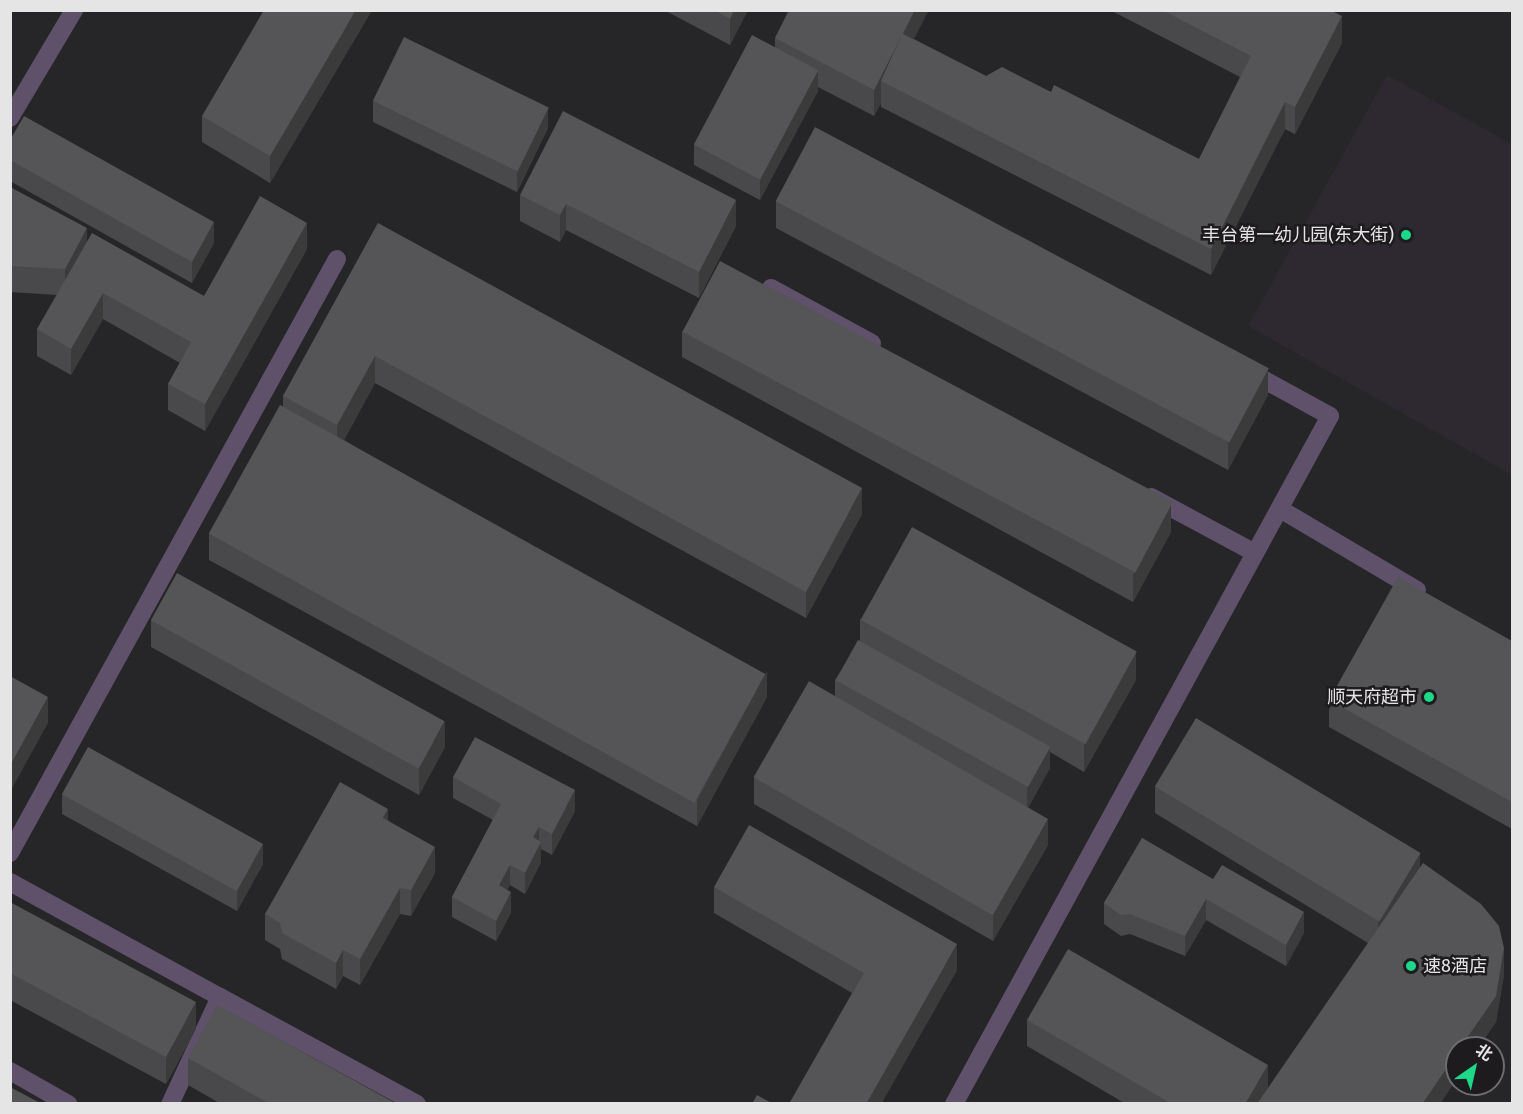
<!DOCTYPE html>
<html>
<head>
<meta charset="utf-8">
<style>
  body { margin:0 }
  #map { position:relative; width:1523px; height:1114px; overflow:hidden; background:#262527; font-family:"Fira Sans","Noto Sans SC",sans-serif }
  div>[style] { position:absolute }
  .built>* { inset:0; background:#2e2931 }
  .minor>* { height:18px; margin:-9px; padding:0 9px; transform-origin:9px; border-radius:9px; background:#60516b }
  .wall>* { inset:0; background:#49484a }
  .shaded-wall>* { inset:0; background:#3c3b3c }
  .building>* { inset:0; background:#555456; transform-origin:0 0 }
  .dots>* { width:16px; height:16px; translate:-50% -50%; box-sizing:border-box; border:3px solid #1d1b1e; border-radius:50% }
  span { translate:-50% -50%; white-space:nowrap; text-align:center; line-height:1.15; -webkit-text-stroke:5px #1d1b1e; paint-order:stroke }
  .poi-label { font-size:18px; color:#e6e5e6 }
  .right { translate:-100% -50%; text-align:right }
  .left { translate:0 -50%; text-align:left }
  .frame { position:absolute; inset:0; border:12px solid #e6e5e6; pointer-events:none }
  .north { position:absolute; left:1445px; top:1036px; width:60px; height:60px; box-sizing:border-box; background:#1d1b1e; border:2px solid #6d6c6e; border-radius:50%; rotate:34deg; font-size:16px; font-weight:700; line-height:24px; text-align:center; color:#e6e5e6 }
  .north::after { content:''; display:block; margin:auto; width:21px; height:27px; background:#1dd888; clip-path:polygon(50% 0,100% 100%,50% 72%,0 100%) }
</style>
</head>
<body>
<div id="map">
  <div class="built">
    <i style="clip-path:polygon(1387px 75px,1512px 144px,1512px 475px,1248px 326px)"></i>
  </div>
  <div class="minor">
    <i style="left:10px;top:118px;width:126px;rotate:-59.3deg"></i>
    <i style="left:771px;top:288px;width:115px;rotate:28.6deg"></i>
    <i style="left:1151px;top:497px;width:118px;rotate:28.3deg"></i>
    <i style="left:1280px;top:509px;width:159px;rotate:30.6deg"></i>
    <i style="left:10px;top:853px;width:678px;rotate:-61.17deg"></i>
    <i style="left:10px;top:882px;width:239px;rotate:28.7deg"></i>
    <i style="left:220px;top:997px;width:118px;rotate:115deg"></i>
    <i style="left:220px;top:997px;width:224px;rotate:28.5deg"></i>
    <i style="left:10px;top:1071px;width:67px;rotate:29.6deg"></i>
    <i style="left:954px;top:1104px;width:784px;rotate:-61.34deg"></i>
    <i style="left:1330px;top:416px;width:94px;rotate:-151.2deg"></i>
  </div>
  <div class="wall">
    <i style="clip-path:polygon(372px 10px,270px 183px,202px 142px,202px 116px)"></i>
    <i style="clip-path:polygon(664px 10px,748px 10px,730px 45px)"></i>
    <i style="clip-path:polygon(1110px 10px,1330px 10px,1342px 43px,1295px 134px,1285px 129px,1211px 275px,881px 107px,881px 103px,874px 116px,818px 87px,818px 91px,760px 200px,694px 165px,694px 145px,775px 47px,775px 38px,914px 39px,986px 76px,1051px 92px,1199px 159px,1240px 77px)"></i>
    <i style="clip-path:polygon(373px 101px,548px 128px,517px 192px,373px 122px)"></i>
    <i style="clip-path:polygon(10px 140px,214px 243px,192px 283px,10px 181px)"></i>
    <i style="clip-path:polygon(10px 187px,87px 242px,204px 296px,307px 249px,205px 431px,168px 410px,168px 384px,180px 363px,103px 319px,71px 375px,37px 356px,37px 329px,57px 295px,10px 292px)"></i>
    <i style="clip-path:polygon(520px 195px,736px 226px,699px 298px,566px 230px,560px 242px,520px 221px)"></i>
    <i style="clip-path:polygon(776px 201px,1268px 395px,1228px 470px,776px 228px)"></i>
    <i style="clip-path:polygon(378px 223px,862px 514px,806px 618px,375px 383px,344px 440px,767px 697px,697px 826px,209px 560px,209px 534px,283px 406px,283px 396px)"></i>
    <i style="clip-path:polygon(682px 331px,1171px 532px,1133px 602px,682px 357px)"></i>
    <i style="clip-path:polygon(860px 619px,1136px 680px,1084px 772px,1050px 752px,1050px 768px,1028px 808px,1048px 845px,993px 941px,754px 804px,754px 777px,835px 696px,835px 680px,860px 641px)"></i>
    <i style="clip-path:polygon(151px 620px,445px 747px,419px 795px,151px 647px)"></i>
    <i style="clip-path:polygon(1512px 641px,1512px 829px,1329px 727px,1329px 700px)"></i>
    <i style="clip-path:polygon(453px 777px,575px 811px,552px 855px,541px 849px,541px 862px,525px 894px,510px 885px,507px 890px,511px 913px,496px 941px,452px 917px,452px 897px,493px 820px,453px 798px)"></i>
    <i style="clip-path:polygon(1155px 787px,1420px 868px,1504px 974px,1496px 1022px,1478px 1048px,1457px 1048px,1440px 1104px,1126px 1104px,1027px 1046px,1027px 1020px,1268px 1088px,1368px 943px,1155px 813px)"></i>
    <i style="clip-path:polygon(62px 794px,263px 864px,237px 911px,62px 814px)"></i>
    <i style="clip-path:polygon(388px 820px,435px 873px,411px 916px,400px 914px,360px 985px,343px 976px,336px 989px,282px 959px,280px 949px,265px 940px,265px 914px)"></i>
    <i style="clip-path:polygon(1142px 838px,1304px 933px,1286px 966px,1206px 920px,1185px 956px,1130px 934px,1121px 936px,1104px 924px,1104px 903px)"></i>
    <i style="clip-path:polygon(714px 887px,957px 970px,881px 1104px,789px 1104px,852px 993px,714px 913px)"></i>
    <i style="clip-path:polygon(10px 902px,196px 1029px,166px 1084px,10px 1000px)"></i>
    <i style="clip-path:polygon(188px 1058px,397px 1104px,221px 1104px,188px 1085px)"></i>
  </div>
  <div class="shaded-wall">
    <i style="clip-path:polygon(356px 10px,372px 10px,270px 183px,270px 156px)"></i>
    <i style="clip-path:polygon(734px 10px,748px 10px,730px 45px,730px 19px)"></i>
    <i style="clip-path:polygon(915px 10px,929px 10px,903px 60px,903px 34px)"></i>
    <i style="clip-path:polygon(1342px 16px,1342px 43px,1295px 134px,1295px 107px)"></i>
    <i style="clip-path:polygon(901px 37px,881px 81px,881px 103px,874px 116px,874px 90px)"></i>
    <i style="clip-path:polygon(818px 70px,818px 91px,760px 200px,760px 179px)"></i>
    <i style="clip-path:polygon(1285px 102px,1285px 129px,1211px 275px,1211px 249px)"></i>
    <i style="clip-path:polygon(548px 108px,548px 128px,517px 192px,517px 171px)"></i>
    <i style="clip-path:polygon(736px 200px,736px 226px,699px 298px,699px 272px)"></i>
    <i style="clip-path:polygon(566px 204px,566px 230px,560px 242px,560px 215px)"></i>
    <i style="clip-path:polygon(214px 222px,214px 243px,192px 283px,192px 262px)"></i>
    <i style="clip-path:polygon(307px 223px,307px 249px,205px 431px,205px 404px)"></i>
    <i style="clip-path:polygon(87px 228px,87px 254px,65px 296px,65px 269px)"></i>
    <i style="clip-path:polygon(103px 293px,103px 319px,71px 375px,71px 349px)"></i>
    <i style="clip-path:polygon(375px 356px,375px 383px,337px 452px,337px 425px)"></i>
    <i style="clip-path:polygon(1268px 369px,1268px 395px,1228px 470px,1228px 443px)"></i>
    <i style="clip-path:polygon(862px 488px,862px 514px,806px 618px,806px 592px)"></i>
    <i style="clip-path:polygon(1171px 505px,1171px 532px,1133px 602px,1133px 575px)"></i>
    <i style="clip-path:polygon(1136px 653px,1136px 680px,1084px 772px,1084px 745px)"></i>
    <i style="clip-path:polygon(767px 671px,767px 697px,697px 826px,697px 800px)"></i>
    <i style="clip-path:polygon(48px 697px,48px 723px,10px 792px,10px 766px)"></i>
    <i style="clip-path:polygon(445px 721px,445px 747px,419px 795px,419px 768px)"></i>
    <i style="clip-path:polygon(1050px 748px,1050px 768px,1027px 809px,1027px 788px)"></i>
    <i style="clip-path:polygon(575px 790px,575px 811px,552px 855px,552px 834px)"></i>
    <i style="clip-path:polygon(388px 809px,388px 836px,383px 818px)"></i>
    <i style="clip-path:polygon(1048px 819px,1048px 845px,993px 941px,993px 915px)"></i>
    <i style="clip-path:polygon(539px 827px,539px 847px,541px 842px,541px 862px,525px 894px,525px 873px,533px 837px)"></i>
    <i style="clip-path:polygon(263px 843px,263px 864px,237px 911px,237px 890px)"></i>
    <i style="clip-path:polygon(435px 847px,435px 873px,411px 916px,411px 890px)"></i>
    <i style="clip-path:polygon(1420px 854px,1420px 880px,1378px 949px,1378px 922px)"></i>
    <i style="clip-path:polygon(510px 865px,510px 885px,499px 906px,499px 885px)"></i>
    <i style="clip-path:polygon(400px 888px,400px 914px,360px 985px,360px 959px)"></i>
    <i style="clip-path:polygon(511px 892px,511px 913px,496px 941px,496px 921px)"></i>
    <i style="clip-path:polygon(1206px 899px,1206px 920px,1185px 956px,1185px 936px)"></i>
    <i style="clip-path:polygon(1304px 912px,1304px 933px,1286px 966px,1286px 945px)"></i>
    <i style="clip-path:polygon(957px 944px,957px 970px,881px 1104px,866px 1104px)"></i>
    <i style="clip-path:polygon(1504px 948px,1504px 974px,1496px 1022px,1478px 1048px,1460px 1048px)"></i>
    <i style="clip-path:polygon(343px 950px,343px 976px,336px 989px,336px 963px)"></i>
    <i style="clip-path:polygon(196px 1002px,196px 1029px,166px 1084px,166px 1057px)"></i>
    <i style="clip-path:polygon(1457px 1053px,1457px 1079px,1440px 1104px,1422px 1104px)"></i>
    <i style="clip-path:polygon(1268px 1065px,1268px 1091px,1260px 1104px,1245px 1104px)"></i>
  </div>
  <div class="building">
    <i style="clip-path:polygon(264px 10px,356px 10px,270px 156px,202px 116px)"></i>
    <i style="clip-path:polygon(714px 10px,734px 10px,730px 19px)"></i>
    <i style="clip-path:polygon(789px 10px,915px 10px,903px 34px,986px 76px,1002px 67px,1051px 92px,1054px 85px,1199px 159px,1251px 56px,1162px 10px,1330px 10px,1342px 16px,1295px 107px,1285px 102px,1211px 249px,881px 81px,901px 37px,874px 90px,775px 38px)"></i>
    <i style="left:752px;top:35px;width:75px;height:124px;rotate:28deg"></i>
    <i style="left:404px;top:37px;width:161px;height:71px;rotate:26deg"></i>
    <i style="clip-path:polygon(563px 111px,736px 200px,699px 272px,566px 204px,560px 215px,520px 195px)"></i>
    <i style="clip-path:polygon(24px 116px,214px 222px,192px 262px,10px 160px,10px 140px)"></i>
    <i style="left:815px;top:127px;width:514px;height:84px;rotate:28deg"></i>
    <i style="clip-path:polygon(10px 187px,87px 228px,65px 269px,10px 266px)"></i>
    <i style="clip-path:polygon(260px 196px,307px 223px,205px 404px,168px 384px,191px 342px,103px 293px,71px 349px,37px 329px,92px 233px,204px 296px)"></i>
    <i style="clip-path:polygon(378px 223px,862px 488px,806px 592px,375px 356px,337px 425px,283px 396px)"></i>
    <i style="left:720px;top:261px;width:513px;height:80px;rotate:28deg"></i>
    <i style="left:280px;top:405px;width:555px;height:147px;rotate:29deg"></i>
    <i style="left:912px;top:527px;width:257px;height:106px;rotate:29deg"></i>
    <i style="left:177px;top:573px;width:306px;height:54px;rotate:29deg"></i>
    <i style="clip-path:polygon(1398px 577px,1512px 641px,1512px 802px,1329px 700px)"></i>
    <i style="left:858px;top:640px;width:220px;height:46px;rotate:29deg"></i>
    <i style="clip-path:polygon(10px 676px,48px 697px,10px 766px)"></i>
    <i style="left:809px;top:681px;width:276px;height:111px;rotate:30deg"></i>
    <i style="left:1196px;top:718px;width:262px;height:80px;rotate:31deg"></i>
    <i style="clip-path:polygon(475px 737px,575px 790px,552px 834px,539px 827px,533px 837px,541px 842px,525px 873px,510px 865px,499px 885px,511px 892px,496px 921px,452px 897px,501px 804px,453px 777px)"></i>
    <i style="left:88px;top:747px;width:200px;height:54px;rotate:29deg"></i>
    <i style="clip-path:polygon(340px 782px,388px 809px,383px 818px,435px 847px,411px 890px,400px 888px,360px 959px,343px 950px,336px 963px,282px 933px,280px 923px,265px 914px)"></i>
    <i style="clip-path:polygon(749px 825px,957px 944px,866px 1104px,789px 1104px,864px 973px,714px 887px)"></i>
    <i style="clip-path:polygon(1142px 838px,1213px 879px,1222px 865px,1304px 912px,1286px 945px,1206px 899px,1185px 936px,1130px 914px,1121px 915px,1104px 903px)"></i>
    <i style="clip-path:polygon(1423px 863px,1481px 904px,1499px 926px,1504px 948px,1496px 996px,1460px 1048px,1457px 1048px,1457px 1053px,1422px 1104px,1257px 1104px)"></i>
    <i style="clip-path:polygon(10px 902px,196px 1002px,166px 1057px,10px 973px)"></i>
    <i style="clip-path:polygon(1068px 949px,1268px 1065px,1245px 1104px,1172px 1104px,1027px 1020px)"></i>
    <i style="clip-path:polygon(217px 1005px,397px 1104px,270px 1104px,188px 1058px)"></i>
    <i style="clip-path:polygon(10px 1087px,42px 1104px,10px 1104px)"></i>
    <i style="clip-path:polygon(757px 1095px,773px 1104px,752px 1104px)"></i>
  </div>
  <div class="dots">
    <i style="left:1406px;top:235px;background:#1dd888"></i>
    <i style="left:1429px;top:697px;background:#1dd888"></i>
    <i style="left:1411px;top:966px;background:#1dd888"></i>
  </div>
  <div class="poi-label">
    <span class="right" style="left:1394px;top:235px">丰台第一幼儿园(东大街)</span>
    <span class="right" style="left:1417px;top:697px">顺天府超市</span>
    <span class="left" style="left:1423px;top:966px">速8酒店</span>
  </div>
  <div class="frame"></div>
  <div class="north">北</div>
</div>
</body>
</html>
